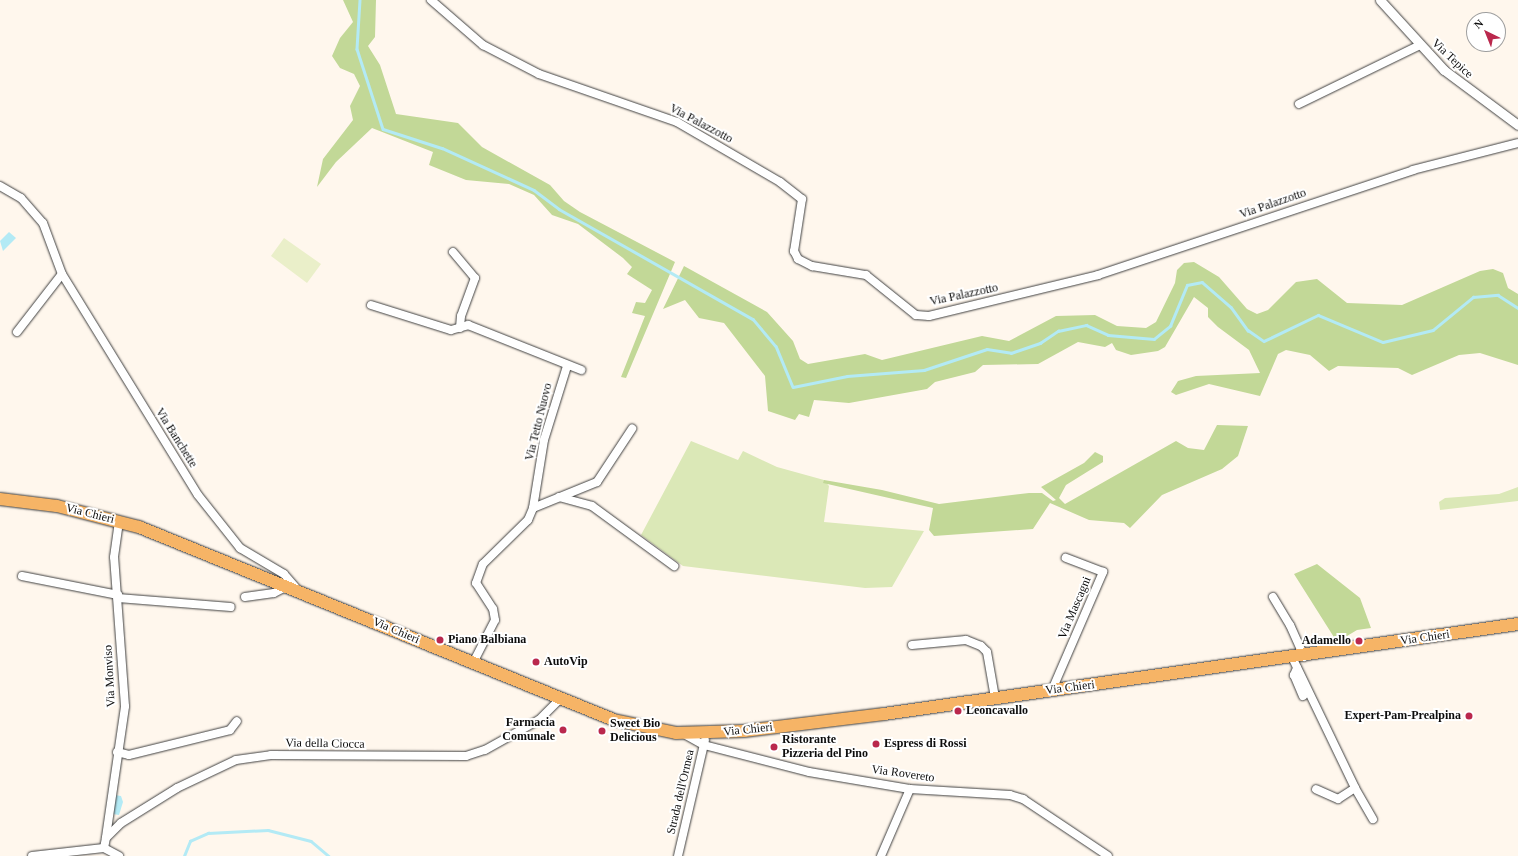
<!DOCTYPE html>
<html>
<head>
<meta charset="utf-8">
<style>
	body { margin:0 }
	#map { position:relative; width:1518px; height:856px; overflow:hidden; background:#fff7ed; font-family:"Times New Roman",serif }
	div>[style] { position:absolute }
	.green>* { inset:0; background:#dbe8b7 }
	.forest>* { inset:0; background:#c2d897 }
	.pitch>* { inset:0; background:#eaefc9 }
	.water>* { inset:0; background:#b3eaf5 }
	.stream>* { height:2.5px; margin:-1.25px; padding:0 1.25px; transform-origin:1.25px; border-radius:1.25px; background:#b3eaf5 }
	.roads { filter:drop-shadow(0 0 1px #404040) drop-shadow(0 0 1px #404040) }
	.minor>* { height:8px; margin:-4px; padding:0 4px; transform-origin:4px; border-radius:4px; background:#fff }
	.tertiary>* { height:9px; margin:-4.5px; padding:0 4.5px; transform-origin:4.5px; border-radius:4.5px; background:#fff }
	.primary>* { height:12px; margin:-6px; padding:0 6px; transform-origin:6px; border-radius:6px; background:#f6b466 }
	.dots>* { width:11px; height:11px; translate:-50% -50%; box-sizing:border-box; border:2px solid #fff; border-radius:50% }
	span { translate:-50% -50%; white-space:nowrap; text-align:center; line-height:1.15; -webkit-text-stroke:4px #fff; paint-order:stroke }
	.street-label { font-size:12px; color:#0d0d0d }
	.poi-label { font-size:12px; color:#0d0d0d; font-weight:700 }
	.left { translate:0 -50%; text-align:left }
	.right { translate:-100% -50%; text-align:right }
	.north { position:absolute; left:1466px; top:12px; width:40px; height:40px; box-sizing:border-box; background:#fff; border:1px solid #9e9e9e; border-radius:50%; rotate:317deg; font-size:11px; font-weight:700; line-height:16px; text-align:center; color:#0d0d0d }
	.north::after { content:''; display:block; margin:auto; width:14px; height:18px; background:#ba284d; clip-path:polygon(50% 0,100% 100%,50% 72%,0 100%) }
</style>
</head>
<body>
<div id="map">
	<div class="green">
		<i style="clip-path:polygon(691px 441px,738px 460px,743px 451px,777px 467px,824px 480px,829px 486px,824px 522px,924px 531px,892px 587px,865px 588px,683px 566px,641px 535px)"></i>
		<i style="clip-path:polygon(1518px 487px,1518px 501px,1440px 510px,1439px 502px,1445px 498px,1499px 494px)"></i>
	</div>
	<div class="forest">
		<i style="clip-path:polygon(343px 0,376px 0,375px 37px,368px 46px,380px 65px,396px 114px,458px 123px,482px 147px,550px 185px,564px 201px,580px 212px,675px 262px,626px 378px,621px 377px,645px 316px,632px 313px,636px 302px,645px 303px,652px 290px,627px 274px,632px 267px,623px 258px,578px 224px,552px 215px,534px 195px,509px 184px,466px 180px,429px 165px,433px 152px,372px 128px,336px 162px,317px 187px,323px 159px,353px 120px,350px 106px,360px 86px,354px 74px,340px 68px,332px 56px,340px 38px,353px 22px)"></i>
		<i style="clip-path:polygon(1194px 262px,1219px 277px,1247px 309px,1257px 314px,1268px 310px,1296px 282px,1317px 279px,1347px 303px,1402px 305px,1480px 271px,1493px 269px,1503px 273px,1508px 288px,1518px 294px,1518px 365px,1480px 353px,1459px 355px,1412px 375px,1398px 368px,1338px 366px,1329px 371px,1310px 355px,1286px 350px,1278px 354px,1260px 396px,1209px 384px,1176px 395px,1171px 392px,1178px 381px,1196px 376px,1260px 373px,1249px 350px,1218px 327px,1208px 317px,1208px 308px,1194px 297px,1165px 347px,1158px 351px,1131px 355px,1116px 350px,1112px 343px,1105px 347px,1078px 342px,1038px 364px,983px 365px,975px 372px,935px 382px,927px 389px,849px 403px,814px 400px,809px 417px,799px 414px,795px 420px,768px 411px,765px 376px,724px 323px,699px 318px,685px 300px,663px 309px,684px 266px,767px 312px,793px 341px,800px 359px,808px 364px,865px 354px,882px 360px,982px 336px,1009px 341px,1056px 316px,1095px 315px,1117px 326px,1146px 328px,1156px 322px,1175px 283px,1177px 270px,1184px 263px)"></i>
		<i style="clip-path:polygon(1217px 425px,1248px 426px,1238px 456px,1222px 469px,1162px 495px,1130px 528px,1124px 523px,1089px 520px,1050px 503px,1033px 529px,934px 536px,929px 530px,933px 508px,823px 483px,824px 480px,882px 490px,939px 504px,1029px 493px,1042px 493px,1053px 501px,1056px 500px,1041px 487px,1084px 463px,1095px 452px,1103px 456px,1103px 462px,1066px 485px,1059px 498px,1065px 504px,1176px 441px,1188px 448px,1204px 450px)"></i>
		<i style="clip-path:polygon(1317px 564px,1360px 598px,1371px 628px,1357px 630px,1337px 642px,1294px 574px)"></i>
	</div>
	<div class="pitch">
		<i style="clip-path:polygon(284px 238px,321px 264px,307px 283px,271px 256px)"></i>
	</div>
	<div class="water">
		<i style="clip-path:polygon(9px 232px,16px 238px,3px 251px,0 241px)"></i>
		<i style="clip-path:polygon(115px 795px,121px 796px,123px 802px,119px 815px,113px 814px)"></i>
	</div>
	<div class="stream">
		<i style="left:360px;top:0;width:49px;rotate:93.5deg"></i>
		<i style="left:357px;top:49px;width:84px;rotate:72deg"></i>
		<i style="left:383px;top:129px;width:62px;rotate:17.9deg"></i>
		<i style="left:442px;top:148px;width:101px;rotate:24.5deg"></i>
		<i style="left:534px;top:190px;width:31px;rotate:37deg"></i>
		<i style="left:559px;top:209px;width:223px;rotate:29.6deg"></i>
		<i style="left:753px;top:319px;width:35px;rotate:50deg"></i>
		<i style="left:776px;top:346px;width:44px;rotate:67.5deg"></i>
		<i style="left:793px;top:387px;width:55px;rotate:-11.5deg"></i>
		<i style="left:847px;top:376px;width:77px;rotate:-4.5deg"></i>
		<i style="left:924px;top:370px;width:66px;rotate:-18.4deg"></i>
		<i style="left:987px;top:349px;width:24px;rotate:9deg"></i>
		<i style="left:1011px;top:353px;width:31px;rotate:-19deg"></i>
		<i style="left:1040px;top:343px;width:22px;rotate:-34deg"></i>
		<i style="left:1058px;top:331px;width:29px;rotate:-12deg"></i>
		<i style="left:1086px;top:325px;width:24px;rotate:24deg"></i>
		<i style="left:1108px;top:335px;width:46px;rotate:5deg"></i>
		<i style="left:1154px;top:339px;width:21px;rotate:-39deg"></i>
		<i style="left:1170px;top:326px;width:44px;rotate:-67.5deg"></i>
		<i style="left:1187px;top:285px;width:15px;rotate:-11deg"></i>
		<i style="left:1202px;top:282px;width:38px;rotate:41deg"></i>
		<i style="left:1231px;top:307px;width:29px;rotate:54deg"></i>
		<i style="left:1248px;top:330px;width:19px;rotate:35deg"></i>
		<i style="left:1264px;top:341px;width:60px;rotate:-25.7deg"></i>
		<i style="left:1318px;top:315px;width:70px;rotate:22.6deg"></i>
		<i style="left:1383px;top:342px;width:51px;rotate:-13.5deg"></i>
		<i style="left:1433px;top:330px;width:52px;rotate:-39.5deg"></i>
		<i style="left:1473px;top:297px;width:25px;rotate:-5deg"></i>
		<i style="left:1498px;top:295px;width:24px;rotate:33deg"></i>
		<i style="left:184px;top:856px;width:16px;rotate:-68deg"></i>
		<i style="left:190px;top:841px;width:20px;rotate:-24deg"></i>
		<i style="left:208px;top:833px;width:60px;rotate:-2.9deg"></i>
		<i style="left:268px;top:830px;width:44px;rotate:14.3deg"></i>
		<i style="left:311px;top:841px;width:23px;rotate:40deg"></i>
	</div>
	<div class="roads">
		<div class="minor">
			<i style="left:431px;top:0;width:69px;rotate:40.9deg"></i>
			<i style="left:483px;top:45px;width:63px;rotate:27.4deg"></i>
			<i style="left:539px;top:74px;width:146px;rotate:19.2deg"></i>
			<i style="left:677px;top:122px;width:119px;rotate:30.2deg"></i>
			<i style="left:780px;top:182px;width:28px;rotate:38deg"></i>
			<i style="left:802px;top:199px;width:53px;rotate:98.7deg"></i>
			<i style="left:794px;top:251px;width:9px;rotate:63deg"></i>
			<i style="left:798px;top:259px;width:16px;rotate:27deg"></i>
			<i style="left:812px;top:266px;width:55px;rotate:9.5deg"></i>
			<i style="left:866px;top:275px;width:64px;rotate:38.7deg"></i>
			<i style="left:916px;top:315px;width:13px;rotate:4deg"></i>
			<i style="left:929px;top:316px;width:174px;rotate:-13.6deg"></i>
			<i style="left:1098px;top:275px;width:332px;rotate:-18.4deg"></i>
			<i style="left:1413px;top:170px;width:108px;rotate:-14.4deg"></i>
			<i style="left:1299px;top:104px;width:135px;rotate:-26deg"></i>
			<i style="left:0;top:186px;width:24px;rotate:30deg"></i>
			<i style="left:21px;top:198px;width:33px;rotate:49deg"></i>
			<i style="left:43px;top:223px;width:54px;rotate:69.6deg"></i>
			<i style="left:62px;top:274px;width:259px;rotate:58.4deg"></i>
			<i style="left:198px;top:495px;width:68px;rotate:51.6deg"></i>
			<i style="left:240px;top:548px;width:51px;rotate:30.6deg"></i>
			<i style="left:284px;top:574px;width:20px;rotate:49deg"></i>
			<i style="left:453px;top:252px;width:34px;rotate:50deg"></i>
			<i style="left:475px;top:278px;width:40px;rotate:110.2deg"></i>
			<i style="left:461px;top:316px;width:12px;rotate:95deg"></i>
			<i style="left:371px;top:305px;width:84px;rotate:17.4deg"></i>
			<i style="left:451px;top:330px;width:18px;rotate:-16deg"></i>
			<i style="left:468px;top:325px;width:122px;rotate:21.7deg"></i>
			<i style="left:17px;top:332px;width:73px;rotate:-52.2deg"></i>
			<i style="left:559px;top:497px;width:34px;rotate:15deg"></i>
			<i style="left:592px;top:506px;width:102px;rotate:36.2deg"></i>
			<i style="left:533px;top:508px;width:69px;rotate:-80.8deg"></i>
			<i style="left:544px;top:440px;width:77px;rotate:-72.7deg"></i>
			<i style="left:22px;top:576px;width:98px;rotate:11.2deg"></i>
			<i style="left:245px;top:597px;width:29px;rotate:-8deg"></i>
			<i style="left:274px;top:593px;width:16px;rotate:-27deg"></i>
			<i style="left:1273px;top:597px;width:33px;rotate:59deg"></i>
			<i style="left:1290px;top:625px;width:35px;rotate:66deg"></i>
			<i style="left:118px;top:598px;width:113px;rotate:4.6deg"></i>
			<i style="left:912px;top:645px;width:54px;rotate:-5.3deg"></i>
			<i style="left:966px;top:640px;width:16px;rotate:22deg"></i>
			<i style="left:981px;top:646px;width:8px;rotate:45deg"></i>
			<i style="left:987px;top:652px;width:47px;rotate:80.1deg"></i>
			<i style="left:1293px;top:659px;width:143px;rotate:64.3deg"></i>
			<i style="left:1355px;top:788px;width:20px;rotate:147deg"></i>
			<i style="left:1338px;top:799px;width:24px;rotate:-156deg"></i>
			<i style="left:473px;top:663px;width:48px;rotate:-62.9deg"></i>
			<i style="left:495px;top:620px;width:11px;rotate:-100deg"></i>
			<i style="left:493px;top:609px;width:31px;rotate:-123deg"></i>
			<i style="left:476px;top:583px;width:20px;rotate:-70deg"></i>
			<i style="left:483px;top:564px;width:63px;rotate:-44.4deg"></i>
			<i style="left:528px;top:520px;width:13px;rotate:-67deg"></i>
			<i style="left:533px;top:508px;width:69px;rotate:-22.1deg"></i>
			<i style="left:597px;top:482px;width:64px;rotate:-56.6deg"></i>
			<i style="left:1297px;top:668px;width:8px;rotate:113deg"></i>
			<i style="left:1294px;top:675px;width:23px;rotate:67deg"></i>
			<i style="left:1052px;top:690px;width:129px;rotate:-66.6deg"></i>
			<i style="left:1103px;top:572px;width:40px;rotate:-159deg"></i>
			<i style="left:684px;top:734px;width:23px;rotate:29deg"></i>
			<i style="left:704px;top:745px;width:108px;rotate:14.4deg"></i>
			<i style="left:809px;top:772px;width:102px;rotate:9.6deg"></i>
			<i style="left:910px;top:789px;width:100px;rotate:3.4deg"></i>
			<i style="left:1010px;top:795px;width:14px;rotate:17deg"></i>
			<i style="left:1023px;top:799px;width:102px;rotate:33.8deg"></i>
			<i style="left:117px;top:752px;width:12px;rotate:14deg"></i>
			<i style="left:129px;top:755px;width:104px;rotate:-13.9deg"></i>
			<i style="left:230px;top:730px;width:11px;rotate:-52deg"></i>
			<i style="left:1355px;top:788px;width:36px;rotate:60deg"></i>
			<i style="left:106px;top:837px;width:132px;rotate:-81.7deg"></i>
			<i style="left:125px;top:706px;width:149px;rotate:-94.2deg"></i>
			<i style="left:114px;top:557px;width:36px;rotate:-82deg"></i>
			<i style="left:104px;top:848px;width:10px;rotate:-79deg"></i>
			<i style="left:106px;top:838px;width:21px;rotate:-45deg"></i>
			<i style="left:121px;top:823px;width:66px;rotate:-32deg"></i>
			<i style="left:177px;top:788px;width:65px;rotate:-25.4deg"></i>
			<i style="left:236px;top:760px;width:35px;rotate:-8deg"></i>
			<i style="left:271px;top:755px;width:195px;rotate:0.3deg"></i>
			<i style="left:466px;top:756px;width:20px;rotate:-18deg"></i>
			<i style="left:485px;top:750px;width:62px;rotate:-29.1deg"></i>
			<i style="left:539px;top:720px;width:30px;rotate:-45deg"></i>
			<i style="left:32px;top:856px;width:72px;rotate:-6.3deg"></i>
			<i style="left:104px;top:848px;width:17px;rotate:28deg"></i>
			<i style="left:678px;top:856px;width:119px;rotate:-76.9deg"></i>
			<i style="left:881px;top:856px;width:73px;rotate:-66.6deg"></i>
		</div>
		<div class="tertiary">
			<i style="left:1380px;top:0;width:95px;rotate:47.6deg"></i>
			<i style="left:1444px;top:70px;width:92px;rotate:36.6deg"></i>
		</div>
		<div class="primary">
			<i style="left:0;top:499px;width:57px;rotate:7deg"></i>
			<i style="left:57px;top:506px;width:85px;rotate:14.4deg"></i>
			<i style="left:139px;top:527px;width:513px;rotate:22.11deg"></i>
			<i style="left:614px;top:720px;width:63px;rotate:11.8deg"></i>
			<i style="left:676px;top:733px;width:68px;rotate:-1.7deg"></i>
			<i style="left:744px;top:731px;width:141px;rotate:-6.9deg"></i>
			<i style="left:884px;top:714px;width:640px;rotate:-8.08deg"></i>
		</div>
	</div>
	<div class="dots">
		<i style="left:440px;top:640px;background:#ba284d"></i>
		<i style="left:1359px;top:641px;background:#ba284d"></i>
		<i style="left:536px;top:662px;background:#ba284d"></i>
		<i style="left:958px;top:711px;background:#ba284d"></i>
		<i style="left:1469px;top:716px;background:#ba284d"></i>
		<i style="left:563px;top:730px;background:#ba284d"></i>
		<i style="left:602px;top:731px;background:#ba284d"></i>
		<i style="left:876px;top:744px;background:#ba284d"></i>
		<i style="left:774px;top:747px;background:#ba284d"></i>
	</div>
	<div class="street-label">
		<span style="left:1452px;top:59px;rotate:43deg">Via Tepice</span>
		<span style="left:701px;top:124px;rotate:28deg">Via Palazzotto</span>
		<span style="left:1273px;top:204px;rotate:-19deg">Via Palazzotto</span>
		<span style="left:964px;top:295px;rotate:-12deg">Via Palazzotto</span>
		<span style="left:539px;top:422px;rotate:-76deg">Via Tetto Nuovo</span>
		<span style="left:176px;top:438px;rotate:58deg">Via Banchette</span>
		<span style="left:90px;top:514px;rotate:14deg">Via Chieri</span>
		<span style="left:1075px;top:608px;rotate:-67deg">Via Mascagni</span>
		<span style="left:396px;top:631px;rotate:23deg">Via Chieri</span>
		<span style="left:1425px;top:638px;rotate:-8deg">Via Chieri</span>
		<span style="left:110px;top:676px;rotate:-93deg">Via Monviso</span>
		<span style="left:1070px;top:688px;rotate:-7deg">Via Chieri</span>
		<span style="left:748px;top:730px;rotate:-6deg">Via Chieri</span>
		<span style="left:325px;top:744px;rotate:1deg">Via della Ciocca</span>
		<span style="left:903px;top:774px;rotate:8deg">Via Rovereto</span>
		<span style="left:681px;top:792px;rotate:-77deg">Strada dell'Ormea</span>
	</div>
	<div class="poi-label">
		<span class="left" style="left:448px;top:640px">Piano Balbiana</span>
		<span class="right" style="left:1351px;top:641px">Adamello</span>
		<span class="left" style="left:544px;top:662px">AutoVip</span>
		<span class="left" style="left:966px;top:711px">Leoncavallo</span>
		<span class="right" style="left:1461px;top:716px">Expert-Pam-Prealpina</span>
		<span class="right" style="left:555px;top:730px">Farmacia<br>Comunale</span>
		<span class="left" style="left:610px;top:731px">Sweet Bio<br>Delicious</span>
		<span class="left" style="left:782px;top:747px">Ristorante<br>Pizzeria del Pino</span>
		<span class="left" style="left:884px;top:744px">Espress di Rossi</span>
	</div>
	<div class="north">N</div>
</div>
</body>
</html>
